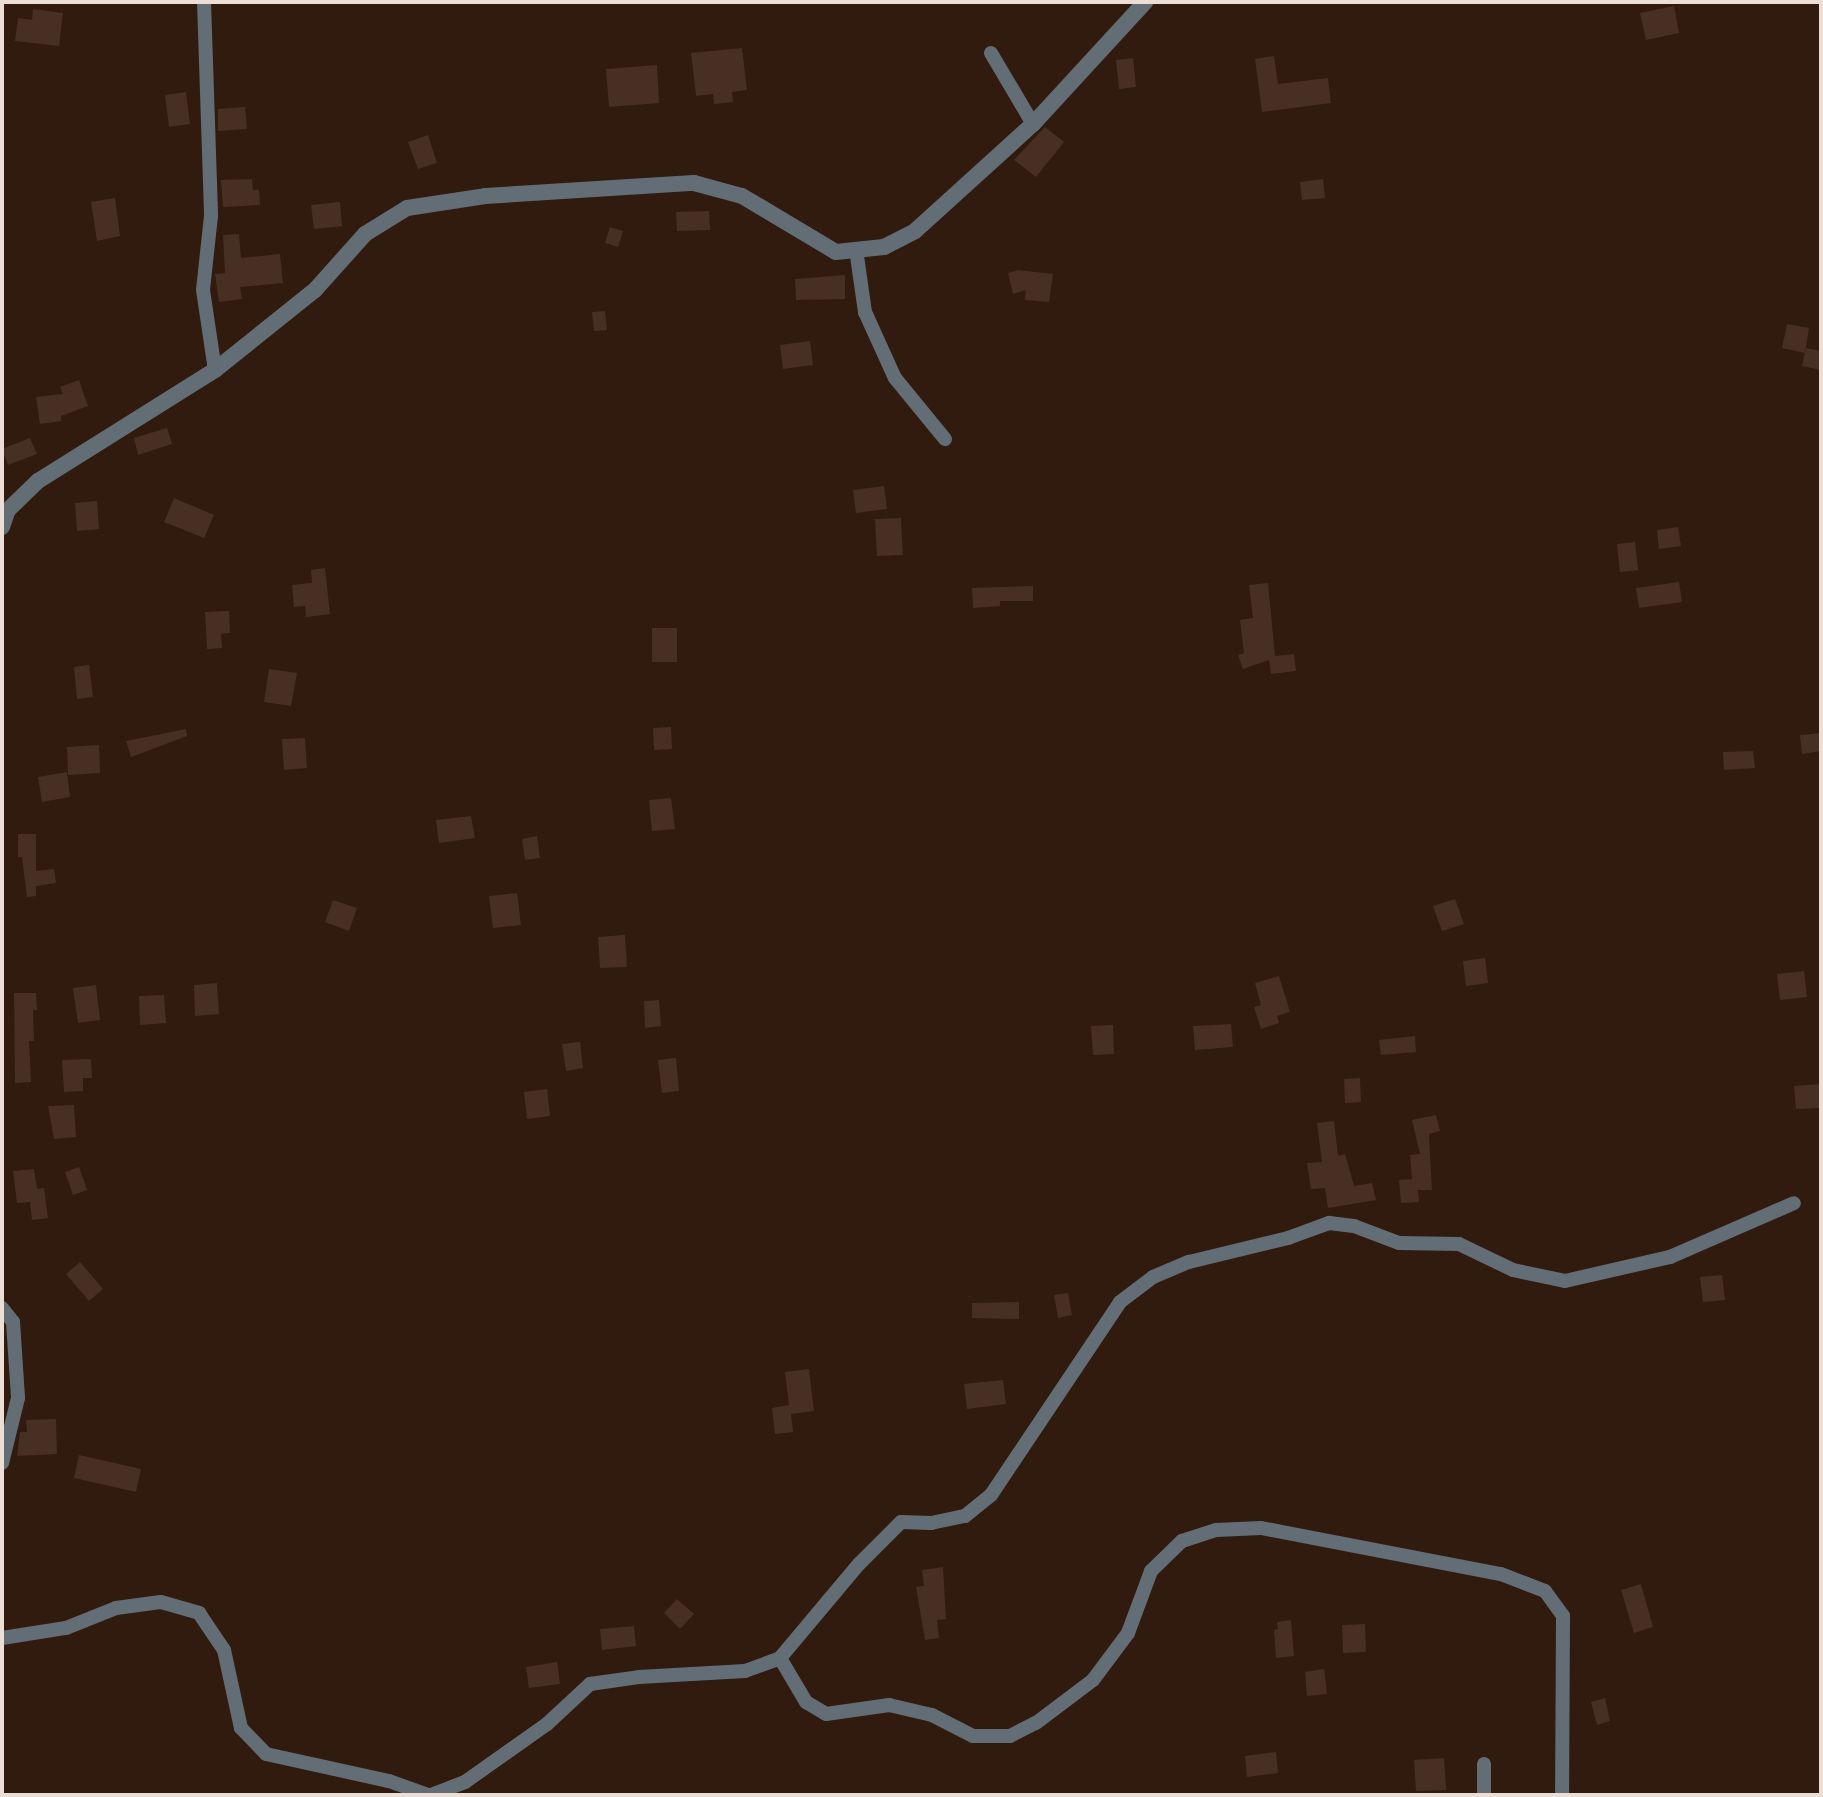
<!DOCTYPE html>
<html>
<head>
<meta charset="utf-8">
<style>
	body { margin:0 }
	#map { position:relative; width:1823px; height:1797px; overflow:hidden; background:#301b0e; font-family:"Crimson Pro",serif }
	div>[style] { position:absolute }
	.building>* { inset:0; background:#473023 }
	.minor>* { height:14px; margin:-7px; padding:0 7px; transform-origin:7px; border-radius:7px; background:#636d75 }
	.tertiary>* { height:16px; margin:-8px; padding:0 8px; transform-origin:8px; border-radius:8px; background:#636d75 }
	span { translate:-50% -50%; white-space:nowrap; text-align:center; line-height:1.15; -webkit-text-stroke:6px #261105; paint-order:stroke }
	.frame { position:absolute; inset:0; border:4px solid #edded5; pointer-events:none }
</style>
</head>
<body>
<div id="map">
	<div class="building">
		<i style="clip-path:polygon(1674px 6px,1679px 33px,1646px 40px,1640px 13px)"></i>
		<i style="clip-path:polygon(33px 9px,63px 13px,59px 46px,15px 41px,18px 18px,32px 20px)"></i>
		<i style="clip-path:polygon(742px 48px,747px 90px,732px 92px,733px 102px,714px 104px,713px 94px,696px 96px,691px 53px)"></i>
		<i style="clip-path:polygon(1274px 56px,1278px 84px,1328px 78px,1331px 103px,1262px 112px,1255px 59px)"></i>
		<i style="clip-path:polygon(1133px 58px,1136px 87px,1119px 89px,1116px 60px)"></i>
		<i style="clip-path:polygon(657px 65px,659px 103px,609px 107px,606px 69px)"></i>
		<i style="clip-path:polygon(186px 92px,190px 124px,169px 127px,165px 95px)"></i>
		<i style="clip-path:polygon(245px 107px,247px 129px,218px 131px,218px 109px)"></i>
		<i style="clip-path:polygon(1045px 127px,1064px 142px,1036px 177px,1014px 160px)"></i>
		<i style="clip-path:polygon(428px 135px,437px 163px,418px 169px,408px 142px)"></i>
		<i style="clip-path:polygon(252px 179px,253px 190px,259px 190px,260px 205px,223px 207px,221px 180px)"></i>
		<i style="clip-path:polygon(1323px 179px,1325px 198px,1302px 200px,1300px 182px)"></i>
		<i style="clip-path:polygon(115px 198px,120px 236px,97px 241px,91px 202px)"></i>
		<i style="clip-path:polygon(340px 202px,342px 226px,314px 229px,311px 205px)"></i>
		<i style="clip-path:polygon(709px 211px,710px 230px,677px 231px,676px 212px)"></i>
		<i style="clip-path:polygon(610px 227px,623px 231px,618px 247px,605px 243px)"></i>
		<i style="clip-path:polygon(239px 234px,241px 258px,280px 254px,283px 283px,240px 287px,242px 299px,219px 302px,215px 274px,225px 273px,223px 235px)"></i>
		<i style="clip-path:polygon(1018px 270px,1053px 274px,1049px 302px,1025px 300px,1026px 290px,1013px 294px,1008px 273px)"></i>
		<i style="clip-path:polygon(845px 275px,845px 299px,796px 300px,795px 279px)"></i>
		<i style="clip-path:polygon(605px 311px,607px 330px,594px 331px,592px 312px)"></i>
		<i style="clip-path:polygon(1787px 324px,1809px 328px,1805px 353px,1782px 348px)"></i>
		<i style="clip-path:polygon(810px 341px,813px 365px,783px 369px,780px 345px)"></i>
		<i style="clip-path:polygon(1806px 348px,1821px 351px,1821px 370px,1802px 366px)"></i>
		<i style="clip-path:polygon(79px 380px,88px 406px,61px 416px,61px 421px,40px 424px,36px 397px,63px 394px,60px 387px)"></i>
		<i style="clip-path:polygon(167px 428px,172px 444px,138px 455px,134px 438px)"></i>
		<i style="clip-path:polygon(30px 438px,37px 454px,8px 465px,2px 449px)"></i>
		<i style="clip-path:polygon(884px 486px,887px 509px,856px 513px,853px 490px)"></i>
		<i style="clip-path:polygon(174px 498px,214px 515px,204px 538px,164px 522px)"></i>
		<i style="clip-path:polygon(97px 501px,99px 529px,77px 531px,75px 503px)"></i>
		<i style="clip-path:polygon(901px 518px,903px 555px,877px 556px,875px 519px)"></i>
		<i style="clip-path:polygon(1678px 527px,1681px 546px,1659px 549px,1657px 530px)"></i>
		<i style="clip-path:polygon(1635px 542px,1638px 570px,1620px 572px,1617px 544px)"></i>
		<i style="clip-path:polygon(325px 568px,330px 614px,306px 617px,305px 606px,294px 607px,292px 585px,312px 583px,311px 570px)"></i>
		<i style="clip-path:polygon(1679px 582px,1682px 602px,1639px 608px,1636px 588px)"></i>
		<i style="clip-path:polygon(1268px 583px,1275px 656px,1294px 654px,1296px 671px,1271px 674px,1269px 660px,1243px 669px,1238px 655px,1244px 653px,1240px 620px,1253px 618px,1249px 585px)"></i>
		<i style="clip-path:polygon(1033px 586px,1033px 601px,1000px 601px,1000px 606px,973px 608px,972px 588px)"></i>
		<i style="clip-path:polygon(229px 611px,230px 633px,221px 634px,222px 648px,207px 649px,205px 612px)"></i>
		<i style="clip-path:polygon(652px 628px,677px 628px,677px 662px,652px 662px)"></i>
		<i style="clip-path:polygon(89px 665px,93px 697px,77px 699px,74px 667px)"></i>
		<i style="clip-path:polygon(269px 669px,297px 673px,291px 706px,264px 702px)"></i>
		<i style="clip-path:polygon(671px 727px,672px 749px,654px 750px,653px 728px)"></i>
		<i style="clip-path:polygon(186px 729px,187px 736px,131px 757px,126px 741px)"></i>
		<i style="clip-path:polygon(1821px 733px,1821px 751px,1802px 754px,1800px 735px)"></i>
		<i style="clip-path:polygon(305px 738px,307px 768px,284px 770px,282px 739px)"></i>
		<i style="clip-path:polygon(99px 745px,100px 773px,68px 775px,67px 747px)"></i>
		<i style="clip-path:polygon(1753px 751px,1755px 768px,1724px 770px,1723px 752px)"></i>
		<i style="clip-path:polygon(67px 772px,70px 797px,42px 802px,38px 777px)"></i>
		<i style="clip-path:polygon(671px 798px,675px 829px,652px 831px,649px 800px)"></i>
		<i style="clip-path:polygon(471px 816px,475px 838px,439px 843px,436px 820px)"></i>
		<i style="clip-path:polygon(18px 834px,36px 834px,36px 871px,54px 869px,56px 883px,36px 886px,36px 896px,27px 897px,22px 857px,18px 857px)"></i>
		<i style="clip-path:polygon(537px 836px,540px 858px,525px 860px,522px 839px)"></i>
		<i style="clip-path:polygon(517px 893px,521px 925px,493px 928px,489px 896px)"></i>
		<i style="clip-path:polygon(1455px 899px,1464px 924px,1442px 931px,1433px 906px)"></i>
		<i style="clip-path:polygon(333px 900px,357px 908px,349px 931px,325px 922px)"></i>
		<i style="clip-path:polygon(625px 935px,627px 967px,600px 968px,598px 937px)"></i>
		<i style="clip-path:polygon(1485px 958px,1488px 983px,1466px 986px,1463px 961px)"></i>
		<i style="clip-path:polygon(1804px 971px,1807px 997px,1780px 1000px,1777px 974px)"></i>
		<i style="clip-path:polygon(1279px 976px,1290px 1012px,1277px 1016px,1279px 1023px,1261px 1029px,1254px 1007px,1261px 1005px,1255px 983px)"></i>
		<i style="clip-path:polygon(217px 983px,219px 1014px,195px 1016px,194px 985px)"></i>
		<i style="clip-path:polygon(96px 985px,100px 1020px,78px 1023px,73px 988px)"></i>
		<i style="clip-path:polygon(14px 993px,36px 993px,37px 1010px,33px 1010px,34px 1041px,29px 1041px,31px 1082px,15px 1083px)"></i>
		<i style="clip-path:polygon(164px 995px,166px 1023px,140px 1025px,139px 996px)"></i>
		<i style="clip-path:polygon(659px 1000px,661px 1026px,645px 1028px,644px 1001px)"></i>
		<i style="clip-path:polygon(1231px 1024px,1233px 1047px,1195px 1050px,1193px 1026px)"></i>
		<i style="clip-path:polygon(1113px 1025px,1114px 1054px,1093px 1055px,1091px 1026px)"></i>
		<i style="clip-path:polygon(1415px 1036px,1416px 1052px,1381px 1055px,1379px 1040px)"></i>
		<i style="clip-path:polygon(580px 1042px,583px 1068px,566px 1071px,562px 1044px)"></i>
		<i style="clip-path:polygon(676px 1058px,679px 1091px,662px 1093px,658px 1060px)"></i>
		<i style="clip-path:polygon(91px 1059px,92px 1078px,83px 1078px,83px 1091px,64px 1092px,62px 1060px)"></i>
		<i style="clip-path:polygon(1360px 1078px,1361px 1102px,1345px 1103px,1344px 1079px)"></i>
		<i style="clip-path:polygon(1821px 1084px,1821px 1108px,1796px 1109px,1794px 1086px)"></i>
		<i style="clip-path:polygon(547px 1089px,550px 1116px,527px 1119px,524px 1092px)"></i>
		<i style="clip-path:polygon(74px 1105px,76px 1137px,54px 1139px,48px 1106px)"></i>
		<i style="clip-path:polygon(1436px 1115px,1440px 1131px,1429px 1134px,1432px 1190px,1418px 1190px,1419px 1202px,1401px 1203px,1399px 1180px,1412px 1179px,1410px 1155px,1420px 1154px,1412px 1120px)"></i>
		<i style="clip-path:polygon(1334px 1121px,1338px 1156px,1345px 1154px,1354px 1186px,1372px 1183px,1376px 1200px,1328px 1208px,1325px 1188px,1311px 1189px,1307px 1163px,1322px 1162px,1317px 1123px)"></i>
		<i style="clip-path:polygon(79px 1167px,87px 1190px,73px 1195px,65px 1172px)"></i>
		<i style="clip-path:polygon(34px 1169px,37px 1189px,44px 1188px,48px 1218px,32px 1220px,30px 1202px,17px 1203px,13px 1171px)"></i>
		<i style="clip-path:polygon(80px 1262px,103px 1289px,89px 1301px,66px 1274px)"></i>
		<i style="clip-path:polygon(1722px 1275px,1725px 1300px,1703px 1302px,1700px 1277px)"></i>
		<i style="clip-path:polygon(1068px 1293px,1072px 1315px,1058px 1318px,1054px 1295px)"></i>
		<i style="clip-path:polygon(1019px 1302px,1019px 1319px,972px 1318px,972px 1303px)"></i>
		<i style="clip-path:polygon(809px 1369px,814px 1411px,791px 1414px,793px 1432px,775px 1434px,772px 1408px,789px 1405px,785px 1372px)"></i>
		<i style="clip-path:polygon(1003px 1380px,1006px 1404px,967px 1409px,964px 1384px)"></i>
		<i style="clip-path:polygon(56px 1419px,57px 1454px,17px 1456px,20px 1432px,27px 1432px,26px 1420px)"></i>
		<i style="clip-path:polygon(79px 1455px,141px 1469px,136px 1492px,74px 1478px)"></i>
		<i style="clip-path:polygon(943px 1567px,946px 1619px,937px 1620px,939px 1638px,925px 1640px,916px 1587px,924px 1586px,922px 1570px)"></i>
		<i style="clip-path:polygon(1641px 1584px,1653px 1627px,1634px 1633px,1621px 1590px)"></i>
		<i style="clip-path:polygon(677px 1599px,694px 1614px,680px 1629px,664px 1613px)"></i>
		<i style="clip-path:polygon(1291px 1620px,1294px 1656px,1276px 1658px,1274px 1630px,1278px 1629px,1277px 1622px)"></i>
		<i style="clip-path:polygon(1365px 1624px,1366px 1652px,1343px 1653px,1342px 1625px)"></i>
		<i style="clip-path:polygon(634px 1626px,636px 1646px,602px 1650px,600px 1629px)"></i>
		<i style="clip-path:polygon(557px 1662px,560px 1684px,529px 1688px,526px 1667px)"></i>
		<i style="clip-path:polygon(1324px 1669px,1327px 1694px,1307px 1696px,1305px 1672px)"></i>
		<i style="clip-path:polygon(1605px 1698px,1610px 1721px,1597px 1725px,1591px 1702px)"></i>
		<i style="clip-path:polygon(1276px 1752px,1278px 1773px,1247px 1777px,1245px 1756px)"></i>
		<i style="clip-path:polygon(1444px 1758px,1446px 1790px,1416px 1791px,1414px 1760px)"></i>
	</div>
	<div class="minor">
		<i style="left:204px;top:2px;width:214px;rotate:88.1deg"></i>
		<i style="left:211px;top:216px;width:74px;rotate:96.2deg"></i>
		<i style="left:203px;top:290px;width:81px;rotate:81.5deg"></i>
		<i style="left:991px;top:53px;width:82px;rotate:59.4deg"></i>
		<i style="left:856px;top:249px;width:64px;rotate:81.9deg"></i>
		<i style="left:865px;top:312px;width:72px;rotate:65.6deg"></i>
		<i style="left:895px;top:378px;width:79px;rotate:50.7deg"></i>
		<i style="left:2px;top:1308px;width:18px;rotate:52deg"></i>
		<i style="left:13px;top:1322px;width:76px;rotate:86.2deg"></i>
		<i style="left:18px;top:1398px;width:67px;rotate:103.8deg"></i>
		<i style="left:2px;top:1638px;width:65px;rotate:-8.9deg"></i>
		<i style="left:66px;top:1628px;width:54px;rotate:-21.8deg"></i>
		<i style="left:116px;top:1608px;width:45px;rotate:-7.6deg"></i>
		<i style="left:161px;top:1602px;width:40px;rotate:16deg"></i>
		<i style="left:199px;top:1613px;width:45px;rotate:56deg"></i>
		<i style="left:224px;top:1650px;width:80px;rotate:77.7deg"></i>
		<i style="left:241px;top:1728px;width:36px;rotate:46deg"></i>
		<i style="left:266px;top:1754px;width:126px;rotate:12.4deg"></i>
		<i style="left:389px;top:1781px;width:41px;rotate:19.7deg"></i>
		<i style="left:780px;top:1658px;width:51px;rotate:59.4deg"></i>
		<i style="left:806px;top:1702px;width:23px;rotate:31deg"></i>
		<i style="left:826px;top:1714px;width:64px;rotate:-8.1deg"></i>
		<i style="left:889px;top:1705px;width:44px;rotate:13.1deg"></i>
		<i style="left:932px;top:1715px;width:46px;rotate:27.1deg"></i>
		<i style="left:973px;top:1736px;width:37px"></i>
		<i style="left:1010px;top:1736px;width:29px;rotate:-27deg"></i>
		<i style="left:1036px;top:1723px;width:71px;rotate:-37deg"></i>
		<i style="left:1093px;top:1680px;width:59px;rotate:-53.3deg"></i>
		<i style="left:1128px;top:1633px;width:66px;rotate:-69.6deg"></i>
		<i style="left:1151px;top:1571px;width:43px;rotate:-44.1deg"></i>
		<i style="left:1182px;top:1541px;width:36px;rotate:-18deg"></i>
		<i style="left:1216px;top:1530px;width:45px;rotate:-2.5deg"></i>
		<i style="left:1261px;top:1528px;width:244px;rotate:10.9deg"></i>
		<i style="left:1501px;top:1574px;width:47px;rotate:21.1deg"></i>
		<i style="left:1545px;top:1591px;width:31px;rotate:54deg"></i>
		<i style="left:1563px;top:1616px;width:179px;rotate:90.3deg"></i>
		<i style="left:1484px;top:1764px;width:31px;rotate:90deg"></i>
		<i style="left:431px;top:1795px;width:36px;rotate:-21deg"></i>
		<i style="left:465px;top:1782px;width:100px;rotate:-35.3deg"></i>
		<i style="left:547px;top:1724px;width:59px;rotate:-42.9deg"></i>
		<i style="left:590px;top:1684px;width:49px;rotate:-8.1deg"></i>
		<i style="left:639px;top:1677px;width:106px;rotate:-3.2deg"></i>
		<i style="left:745px;top:1671px;width:37px;rotate:-20deg"></i>
		<i style="left:780px;top:1658px;width:123px;rotate:-50deg"></i>
		<i style="left:859px;top:1564px;width:59px;rotate:-45deg"></i>
		<i style="left:901px;top:1522px;width:30px;rotate:2deg"></i>
		<i style="left:931px;top:1523px;width:35px;rotate:-12deg"></i>
		<i style="left:965px;top:1516px;width:33px;rotate:-39deg"></i>
		<i style="left:991px;top:1495px;width:232px;rotate:-56.2deg"></i>
		<i style="left:1120px;top:1302px;width:41px;rotate:-37.1deg"></i>
		<i style="left:1153px;top:1277px;width:39px;rotate:-23deg"></i>
		<i style="left:1189px;top:1262px;width:102px;rotate:-13.6deg"></i>
		<i style="left:1288px;top:1238px;width:44px;rotate:-20.1deg"></i>
		<i style="left:1329px;top:1223px;width:25px;rotate:7deg"></i>
		<i style="left:1354px;top:1226px;width:48px;rotate:20.7deg"></i>
		<i style="left:1399px;top:1243px;width:60px;rotate:1deg"></i>
		<i style="left:1459px;top:1244px;width:60px;rotate:25.7deg"></i>
		<i style="left:1513px;top:1270px;width:53px;rotate:11.9deg"></i>
		<i style="left:1565px;top:1281px;width:108px;rotate:-12.9deg"></i>
		<i style="left:1670px;top:1257px;width:135px;rotate:-23.5deg"></i>
	</div>
	<div class="tertiary">
		<i style="left:2px;top:527px;width:18px;rotate:-71deg"></i>
		<i style="left:8px;top:510px;width:42px;rotate:-44deg"></i>
		<i style="left:38px;top:481px;width:209px;rotate:-32.1deg"></i>
		<i style="left:215px;top:370px;width:128px;rotate:-38.7deg"></i>
		<i style="left:315px;top:290px;width:75px;rotate:-48.2deg"></i>
		<i style="left:365px;top:234px;width:49px;rotate:-31.8deg"></i>
		<i style="left:407px;top:208px;width:79px;rotate:-8.7deg"></i>
		<i style="left:485px;top:196px;width:209px;rotate:-3.6deg"></i>
		<i style="left:694px;top:183px;width:50px;rotate:15.2deg"></i>
		<i style="left:742px;top:196px;width:109px;rotate:30.8deg"></i>
		<i style="left:836px;top:252px;width:48px;rotate:-5.9deg"></i>
		<i style="left:884px;top:247px;width:35px;rotate:-27deg"></i>
		<i style="left:915px;top:231px;width:159px;rotate:-42.2deg"></i>
		<i style="left:1033px;top:124px;width:166px;rotate:-47.4deg"></i>
	</div>
	<div class="frame"></div>
</div>
</body>
</html>
